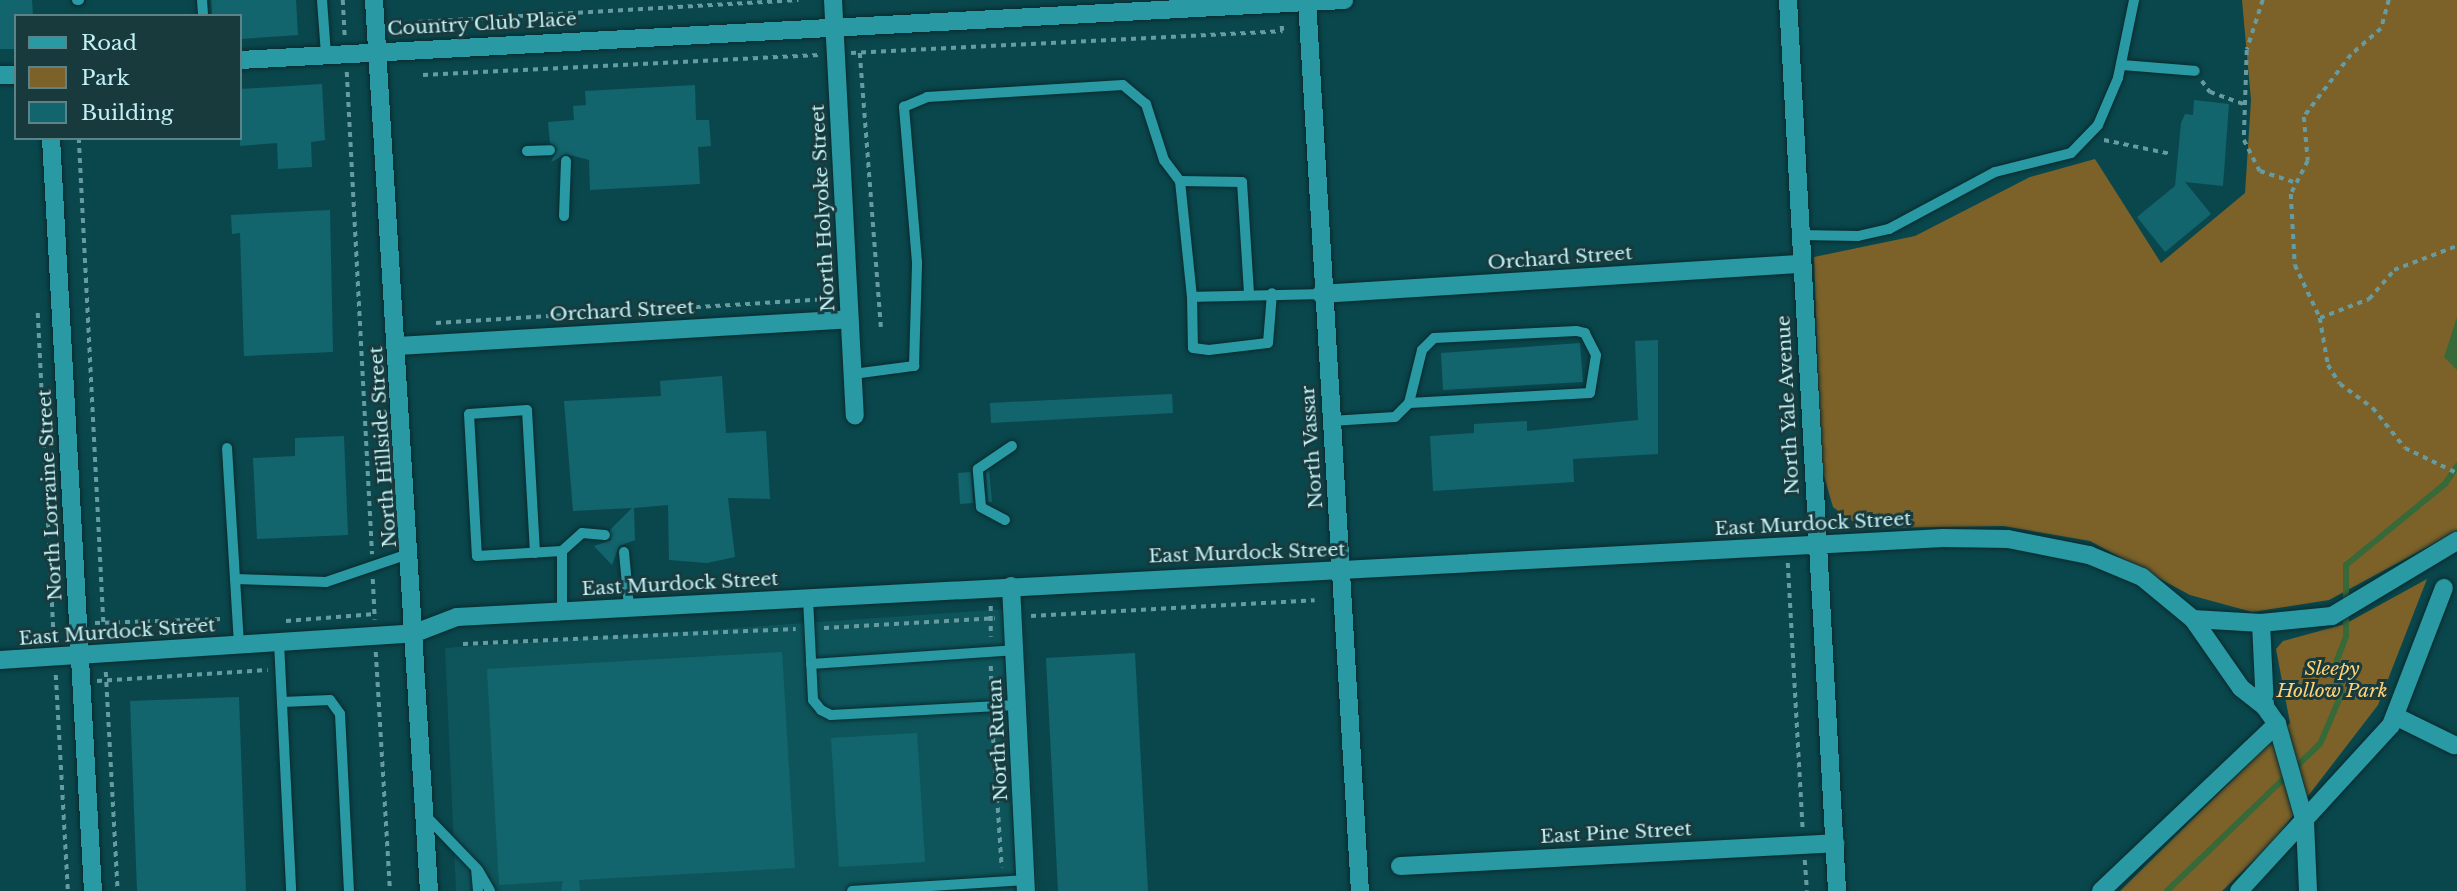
<!DOCTYPE html>
<html>
<head>
<meta charset="utf-8">
<style>
	body { margin:0 }
	#map { position:relative; width:2457px; height:891px; overflow:hidden; background:#0a474c; font-family:"Libre Baskerville",serif }
	div>[style] { position:absolute }
	.built>* { inset:0; background:#0e555b }
	.green>* { inset:0; background:#7c6229 }
	.water>* { inset:0; background:#376939 }
	.stream>* { height:6px; margin:-3px; padding:0 3px; transform-origin:3px; border-radius:3px; background:#376939 }
	.building>* { inset:0; background:#13656d }
	.path>* { height:3.5px; margin-top:-1.75px; transform-origin:0; background:repeating-linear-gradient(90deg,#669ca1 0 5px,transparent 0 10px) }
	.roads { filter:drop-shadow(0 0 2px #082a2e) drop-shadow(0 0 2px #082a2e) }
	.lane>* { height:10px; margin:-5px; padding:0 5px; transform-origin:5px; border-radius:5px; background:#2999a4 }
	.street>* { height:18px; margin:-9px; padding:0 9px; transform-origin:9px; border-radius:9px; background:#2999a4 }
	.secondary>* { height:18px; margin:-9px; padding:0 9px; transform-origin:9px; border-radius:9px; background:#2999a4 }
	span { translate:-50% -50%; white-space:nowrap; text-align:center; line-height:1.15; -webkit-text-stroke:6px #193a3d; paint-order:stroke }
	.street-label { font-size:19px; color:#c1f0f5 }
	.park-label { font-size:19px; color:#ffd375; font-style:italic }
	.legend { position:absolute; left:14px; top:14px; width:228px; height:126px; box-sizing:border-box; background:#193a3d; border:2px solid #5c8387; margin:0; padding:9px 12px; list-style:none; font-size:21px; color:#c1f0f5 }
	.legend li { display:flex; align-items:center; gap:14px; height:35px }
	.legend b { width:35px; border:2px solid #5c8387 }
</style>
</head>
<body>
<div id="map">
	<div class="built">
		<i style="clip-path:polygon(1023px 608px,1038px 891px,456px 891px,445px 648px)"></i>
	</div>
	<div class="green">
		<i style="clip-path:polygon(2242px 0,2457px 0,2457px 531px,2329px 600px,2252px 612px,2190px 595px,2090px 541px,2003px 526px,1878px 528px,1853px 522px,1833px 507px,1821px 466px,1814px 257px,1915px 236px,2030px 177px,2095px 159px,2161px 263px,2245px 193px,2251px 100px)"></i>
		<i style="clip-path:polygon(2427px 579px,2378px 705px,2272px 843px,2222px 891px,2120px 891px,2290px 723px,2276px 649px,2283px 641px,2345px 624px)"></i>
	</div>
	<div class="water">
		<i style="clip-path:polygon(2457px 317px,2457px 370px,2444px 357px)"></i>
	</div>
	<div class="stream">
		<i style="left:2167px;top:891px;width:212px;rotate:-43.9deg"></i>
		<i style="left:2320px;top:744px;width:56px;rotate:-66.7deg"></i>
		<i style="left:2342px;top:693px;width:33px;rotate:-99deg"></i>
		<i style="left:2337px;top:660px;width:26px;rotate:-69deg"></i>
		<i style="left:2346px;top:636px;width:71px;rotate:-90deg"></i>
		<i style="left:2346px;top:565px;width:128px;rotate:-39.3deg"></i>
		<i style="left:2445px;top:484px;width:22px;rotate:-56deg"></i>
	</div>
	<div class="building">
		<i style="clip-path:polygon(0 0,32px 0,33px 16px,16px 16px,16px 49px,0 49px)"></i>
		<i style="clip-path:polygon(211px 0,296px 0,298px 35px,240px 39px,240px 16px,212px 16px)"></i>
		<i style="clip-path:polygon(322px 84px,325px 140px,311px 142px,312px 167px,278px 169px,277px 143px,240px 146px,240px 89px)"></i>
		<i style="clip-path:polygon(695px 85px,696px 120px,709px 120px,711px 146px,698px 147px,700px 184px,590px 190px,589px 160px,566px 154px,551px 162px,557px 149px,550px 143px,548px 122px,574px 120px,573px 106px,586px 105px,585px 91px)"></i>
		<i style="clip-path:polygon(2194px 100px,2229px 104px,2223px 186px,2185px 182px,2211px 214px,2165px 252px,2137px 217px,2175px 186px,2181px 123px,2185px 114px,2193px 115px)"></i>
		<i style="clip-path:polygon(330px 210px,333px 352px,244px 356px,240px 233px,232px 234px,231px 215px)"></i>
		<i style="clip-path:polygon(1658px 340px,1658px 454px,1573px 459px,1574px 482px,1433px 491px,1430px 436px,1474px 433px,1474px 424px,1527px 421px,1527px 431px,1638px 420px,1635px 341px)"></i>
		<i style="clip-path:polygon(1580px 343px,1583px 382px,1443px 390px,1441px 353px)"></i>
		<i style="clip-path:polygon(722px 376px,726px 433px,766px 431px,770px 499px,728px 498px,735px 557px,707px 563px,669px 560px,668px 505px,634px 508px,635px 540px,619px 546px,612px 565px,594px 546px,611px 540px,610px 530px,632px 508px,573px 511px,564px 401px,661px 396px,660px 381px)"></i>
		<i style="clip-path:polygon(1172px 394px,1173px 413px,991px 423px,990px 403px)"></i>
		<i style="clip-path:polygon(344px 436px,348px 535px,257px 539px,253px 458px,295px 456px,295px 438px)"></i>
		<i style="clip-path:polygon(989px 470px,992px 502px,988px 502px,986px 473px)"></i>
		<i style="clip-path:polygon(971px 472px,973px 503px,960px 504px,958px 473px)"></i>
		<i style="clip-path:polygon(782px 652px,795px 868px,579px 880px,580px 891px,561px 891px,563px 881px,499px 885px,487px 669px)"></i>
		<i style="clip-path:polygon(1135px 653px,1148px 891px,1058px 891px,1046px 658px)"></i>
		<i style="clip-path:polygon(239px 697px,246px 891px,137px 891px,130px 701px)"></i>
		<i style="clip-path:polygon(917px 733px,925px 862px,839px 867px,831px 738px)"></i>
	</div>
	<div class="path">
		<i style="left:343px;top:0;width:36px;rotate:87deg"></i>
		<i style="left:2263px;top:0;width:52px;rotate:107.7deg"></i>
		<i style="left:2247px;top:50px;width:90px;rotate:91.9deg"></i>
		<i style="left:2244px;top:140px;width:35px;rotate:63deg"></i>
		<i style="left:2260px;top:171px;width:35px;rotate:18deg"></i>
		<i style="left:2389px;top:0;width:30px;rotate:105deg"></i>
		<i style="left:2381px;top:29px;width:40px;rotate:139deg"></i>
		<i style="left:2351px;top:55px;width:78px;rotate:127.2deg"></i>
		<i style="left:2304px;top:117px;width:44px;rotate:84.8deg"></i>
		<i style="left:2308px;top:161px;width:37px;rotate:117deg"></i>
		<i style="left:2291px;top:194px;width:71px;rotate:86.8deg"></i>
		<i style="left:2295px;top:265px;width:59px;rotate:64.7deg"></i>
		<i style="left:2320px;top:318px;width:53px;rotate:-21.2deg"></i>
		<i style="left:2369px;top:299px;width:38px;rotate:-49deg"></i>
		<i style="left:2394px;top:270px;width:67px;rotate:-20.9deg"></i>
		<i style="left:418px;top:22px;width:381px;rotate:-3.3deg"></i>
		<i style="left:851px;top:53px;width:432px;rotate:-2.9deg"></i>
		<i style="left:1282px;top:31px;width:9px;rotate:-96deg"></i>
		<i style="left:860px;top:53px;width:275px;rotate:85.6deg"></i>
		<i style="left:347px;top:72px;width:483px;rotate:87deg"></i>
		<i style="left:423px;top:75px;width:397px;rotate:-2.9deg"></i>
		<i style="left:2202px;top:81px;width:14px;rotate:54deg"></i>
		<i style="left:2210px;top:92px;width:38px;rotate:20deg"></i>
		<i style="left:79px;top:138px;width:499px;rotate:87.1deg"></i>
		<i style="left:2104px;top:140px;width:68px;rotate:11.8deg"></i>
		<i style="left:38px;top:313px;width:326px;rotate:87.2deg"></i>
		<i style="left:2320px;top:318px;width:48px;rotate:80.3deg"></i>
		<i style="left:2328px;top:365px;width:22px;rotate:58deg"></i>
		<i style="left:2340px;top:384px;width:41px;rotate:36deg"></i>
		<i style="left:2373px;top:408px;width:51px;rotate:51.3deg"></i>
		<i style="left:2405px;top:448px;width:58px;rotate:25.7deg"></i>
		<i style="left:436px;top:323px;width:397px;rotate:-3.5deg"></i>
		<i style="left:1785px;top:519px;width:12px;rotate:85deg"></i>
		<i style="left:1788px;top:563px;width:265px;rotate:86.8deg"></i>
		<i style="left:373px;top:579px;width:41px;rotate:87.2deg"></i>
		<i style="left:991px;top:606px;width:31px;rotate:90deg"></i>
		<i style="left:1031px;top:616px;width:284px;rotate:-3.2deg"></i>
		<i style="left:286px;top:621px;width:89px;rotate:-4.5deg"></i>
		<i style="left:95px;top:623px;width:128px;rotate:-1.8deg"></i>
		<i style="left:824px;top:628px;width:171px;rotate:-3.3deg"></i>
		<i style="left:463px;top:644px;width:333px;rotate:-2.6deg"></i>
		<i style="left:376px;top:652px;width:239px;rotate:86.6deg"></i>
		<i style="left:991px;top:666px;width:27px;rotate:88deg"></i>
		<i style="left:106px;top:672px;width:219px;rotate:86.9deg"></i>
		<i style="left:56px;top:675px;width:216px;rotate:86.8deg"></i>
		<i style="left:97px;top:681px;width:171px;rotate:-3.7deg"></i>
		<i style="left:992px;top:718px;width:150px;rotate:86.2deg"></i>
		<i style="left:1805px;top:860px;width:31px;rotate:86deg"></i>
	</div>
	<div class="roads">
		<div class="lane">
			<i style="left:77px;top:0;width:2px"></i>
			<i style="left:202px;top:0;width:16px;rotate:86deg"></i>
			<i style="left:322px;top:0;width:54px;rotate:85.8deg"></i>
			<i style="left:2121px;top:65px;width:74px;rotate:4.6deg"></i>
			<i style="left:527px;top:151px;width:23px;rotate:-2deg"></i>
			<i style="left:1180px;top:181px;width:62px;rotate:0.9deg"></i>
			<i style="left:1242px;top:182px;width:112px;rotate:86.4deg"></i>
			<i style="left:564px;top:216px;width:55px;rotate:-87.9deg"></i>
			<i style="left:1800px;top:235px;width:58px;rotate:1deg"></i>
			<i style="left:1858px;top:236px;width:32px;rotate:-13deg"></i>
			<i style="left:1889px;top:229px;width:120px;rotate:-28.3deg"></i>
			<i style="left:1995px;top:172px;width:78px;rotate:-14deg"></i>
			<i style="left:2071px;top:153px;width:39px;rotate:-46deg"></i>
			<i style="left:2098px;top:125px;width:51px;rotate:-66.9deg"></i>
			<i style="left:2118px;top:78px;width:80px;rotate:-78.4deg"></i>
			<i style="left:1192px;top:297px;width:51px;rotate:88.9deg"></i>
			<i style="left:1193px;top:348px;width:16px;rotate:7deg"></i>
			<i style="left:1209px;top:350px;width:59px;rotate:-6.8deg"></i>
			<i style="left:1268px;top:343px;width:50px;rotate:-85.4deg"></i>
			<i style="left:853px;top:374px;width:62px;rotate:-7.5deg"></i>
			<i style="left:914px;top:366px;width:104px;rotate:-88.3deg"></i>
			<i style="left:917px;top:262px;width:156px;rotate:-94.8deg"></i>
			<i style="left:904px;top:107px;width:25px;rotate:-23deg"></i>
			<i style="left:927px;top:97px;width:196px;rotate:-3.5deg"></i>
			<i style="left:1123px;top:85px;width:30px;rotate:40deg"></i>
			<i style="left:1146px;top:104px;width:59px;rotate:72.2deg"></i>
			<i style="left:1164px;top:160px;width:26px;rotate:53deg"></i>
			<i style="left:1180px;top:181px;width:117px;rotate:84.1deg"></i>
			<i style="left:1192px;top:297px;width:129px;rotate:-1.3deg"></i>
			<i style="left:1331px;top:421px;width:64px;rotate:-3.6deg"></i>
			<i style="left:1395px;top:417px;width:20px;rotate:-45deg"></i>
			<i style="left:1409px;top:403px;width:181px;rotate:-3.2deg"></i>
			<i style="left:1590px;top:393px;width:38px;rotate:-81deg"></i>
			<i style="left:1596px;top:355px;width:25px;rotate:-117deg"></i>
			<i style="left:1585px;top:333px;width:9px;rotate:-167deg"></i>
			<i style="left:1576px;top:331px;width:142px;rotate:177.2deg"></i>
			<i style="left:1434px;top:338px;width:17px;rotate:135deg"></i>
			<i style="left:1422px;top:350px;width:55px;rotate:103.8deg"></i>
			<i style="left:227px;top:448px;width:197px;rotate:86.5deg"></i>
			<i style="left:1005px;top:520px;width:27px;rotate:-152deg"></i>
			<i style="left:981px;top:507px;width:38px;rotate:-95deg"></i>
			<i style="left:978px;top:469px;width:41px;rotate:-34.1deg"></i>
			<i style="left:562px;top:551px;width:27px;rotate:-42deg"></i>
			<i style="left:582px;top:533px;width:23px;rotate:5deg"></i>
			<i style="left:624px;top:552px;width:55px;rotate:84.8deg"></i>
			<i style="left:535px;top:553px;width:143px;rotate:-93.2deg"></i>
			<i style="left:527px;top:410px;width:58px;rotate:176.1deg"></i>
			<i style="left:469px;top:414px;width:142px;rotate:86.8deg"></i>
			<i style="left:477px;top:556px;width:85px;rotate:-3.4deg"></i>
			<i style="left:562px;top:551px;width:60px;rotate:90deg"></i>
			<i style="left:235px;top:579px;width:91px;rotate:1.9deg"></i>
			<i style="left:326px;top:582px;width:90px;rotate:-18.8deg"></i>
			<i style="left:808px;top:598px;width:102px;rotate:87.2deg"></i>
			<i style="left:813px;top:700px;width:13px;rotate:51deg"></i>
			<i style="left:821px;top:710px;width:11px;rotate:27deg"></i>
			<i style="left:831px;top:715px;width:186px;rotate:-3.1deg"></i>
			<i style="left:279px;top:642px;width:249px;rotate:87.2deg"></i>
			<i style="left:811px;top:664px;width:203px;rotate:-3.9deg"></i>
			<i style="left:282px;top:702px;width:48px;rotate:-2.4deg"></i>
			<i style="left:330px;top:700px;width:17px;rotate:54deg"></i>
			<i style="left:340px;top:714px;width:177px;rotate:87.1deg"></i>
			<i style="left:425px;top:815px;width:74px;rotate:46.1deg"></i>
			<i style="left:476px;top:868px;width:23px;rotate:85deg"></i>
			<i style="left:478px;top:870px;width:24px;rotate:60deg"></i>
			<i style="left:852px;top:891px;width:174px;rotate:-3.6deg"></i>
		</div>
		<div class="street">
			<i style="left:833px;top:0;width:416px;rotate:87deg"></i>
			<i style="left:1307px;top:0;width:893px;rotate:86.6deg"></i>
			<i style="left:1788px;top:0;width:892px;rotate:86.85deg"></i>
			<i style="left:240px;top:60px;width:1106px;rotate:-3.11deg"></i>
			<i style="left:0;top:75px;width:16px"></i>
			<i style="left:51px;top:138px;width:754px;rotate:86.81deg"></i>
			<i style="left:1321px;top:294px;width:481px;rotate:-3.6deg"></i>
			<i style="left:398px;top:346px;width:452px;rotate:-3.4deg"></i>
			<i style="left:1011px;top:586px;width:305px;rotate:87.2deg"></i>
			<i style="left:2193px;top:619px;width:84px;rotate:55.2deg"></i>
			<i style="left:2241px;top:688px;width:31px;rotate:38deg"></i>
			<i style="left:2261px;top:623px;width:84px;rotate:87.3deg"></i>
			<i style="left:2265px;top:707px;width:21px;rotate:55deg"></i>
			<i style="left:2277px;top:724px;width:102px;rotate:74.1deg"></i>
			<i style="left:2305px;top:822px;width:69px;rotate:87.5deg"></i>
			<i style="left:0;top:660px;width:416px;rotate:-3.7deg"></i>
			<i style="left:415px;top:633px;width:45px;rotate:-20.9deg"></i>
			<i style="left:457px;top:617px;width:1488px;rotate:-3.04deg"></i>
			<i style="left:1943px;top:538px;width:65px;rotate:0.9deg"></i>
			<i style="left:2008px;top:539px;width:83px;rotate:11.2deg"></i>
			<i style="left:2089px;top:555px;width:57px;rotate:22.5deg"></i>
			<i style="left:2142px;top:577px;width:66px;rotate:39.5deg"></i>
			<i style="left:2193px;top:619px;width:68px;rotate:3.4deg"></i>
			<i style="left:2261px;top:623px;width:71px;rotate:-5.6deg"></i>
			<i style="left:2332px;top:616px;width:146px;rotate:-31deg"></i>
			<i style="left:2395px;top:716px;width:66px;rotate:26.2deg"></i>
			<i style="left:1400px;top:866px;width:436px;rotate:-3deg"></i>
			<i style="left:2101px;top:891px;width:243px;rotate:-43.5deg"></i>
			<i style="left:2239px;top:891px;width:225px;rotate:-47.5deg"></i>
			<i style="left:2391px;top:725px;width:147px;rotate:-68.9deg"></i>
		</div>
		<div class="secondary">
			<i style="left:374px;top:0;width:893px;rotate:86.47deg"></i>
		</div>
	</div>
	<div class="street-label">
		<span style="left:482px;top:24px;rotate:-3deg">Country Club Place</span>
		<span style="left:823px;top:208px;rotate:-93deg">North Holyoke Street</span>
		<span style="left:1560px;top:258px;rotate:-4deg">Orchard Street</span>
		<span style="left:622px;top:311px;rotate:-3deg">Orchard Street</span>
		<span style="left:1788px;top:405px;rotate:-93deg">North Yale Avenue</span>
		<span style="left:383px;top:447px;rotate:-94deg">North Hillside Street</span>
		<span style="left:1312px;top:447px;rotate:-94deg">North Vassar</span>
		<span style="left:50px;top:495px;rotate:-93deg">North Lorraine Street</span>
		<span style="left:1813px;top:524px;rotate:-3deg">East Murdock Street</span>
		<span style="left:1247px;top:553px;rotate:-2deg">East Murdock Street</span>
		<span style="left:680px;top:584px;rotate:-3deg">East Murdock Street</span>
		<span style="left:117px;top:632px;rotate:-4deg">East Murdock Street</span>
		<span style="left:998px;top:740px;rotate:-93deg">North Rutan</span>
		<span style="left:1616px;top:833px;rotate:-3deg">East Pine Street</span>
	</div>
	<div class="park-label">
		<span style="left:2332px;top:680px">Sleepy<br>Hollow Park</span>
	</div>
	<ul class="legend">
	<li><b style="height:9px;background:#2999a4"></b>Road</li>
	<li><b style="height:19px;background:#7c6229"></b>Park</li>
	<li><b style="height:19px;background:#13656d"></b>Building</li>
	</ul>
</div>
</body>
</html>
